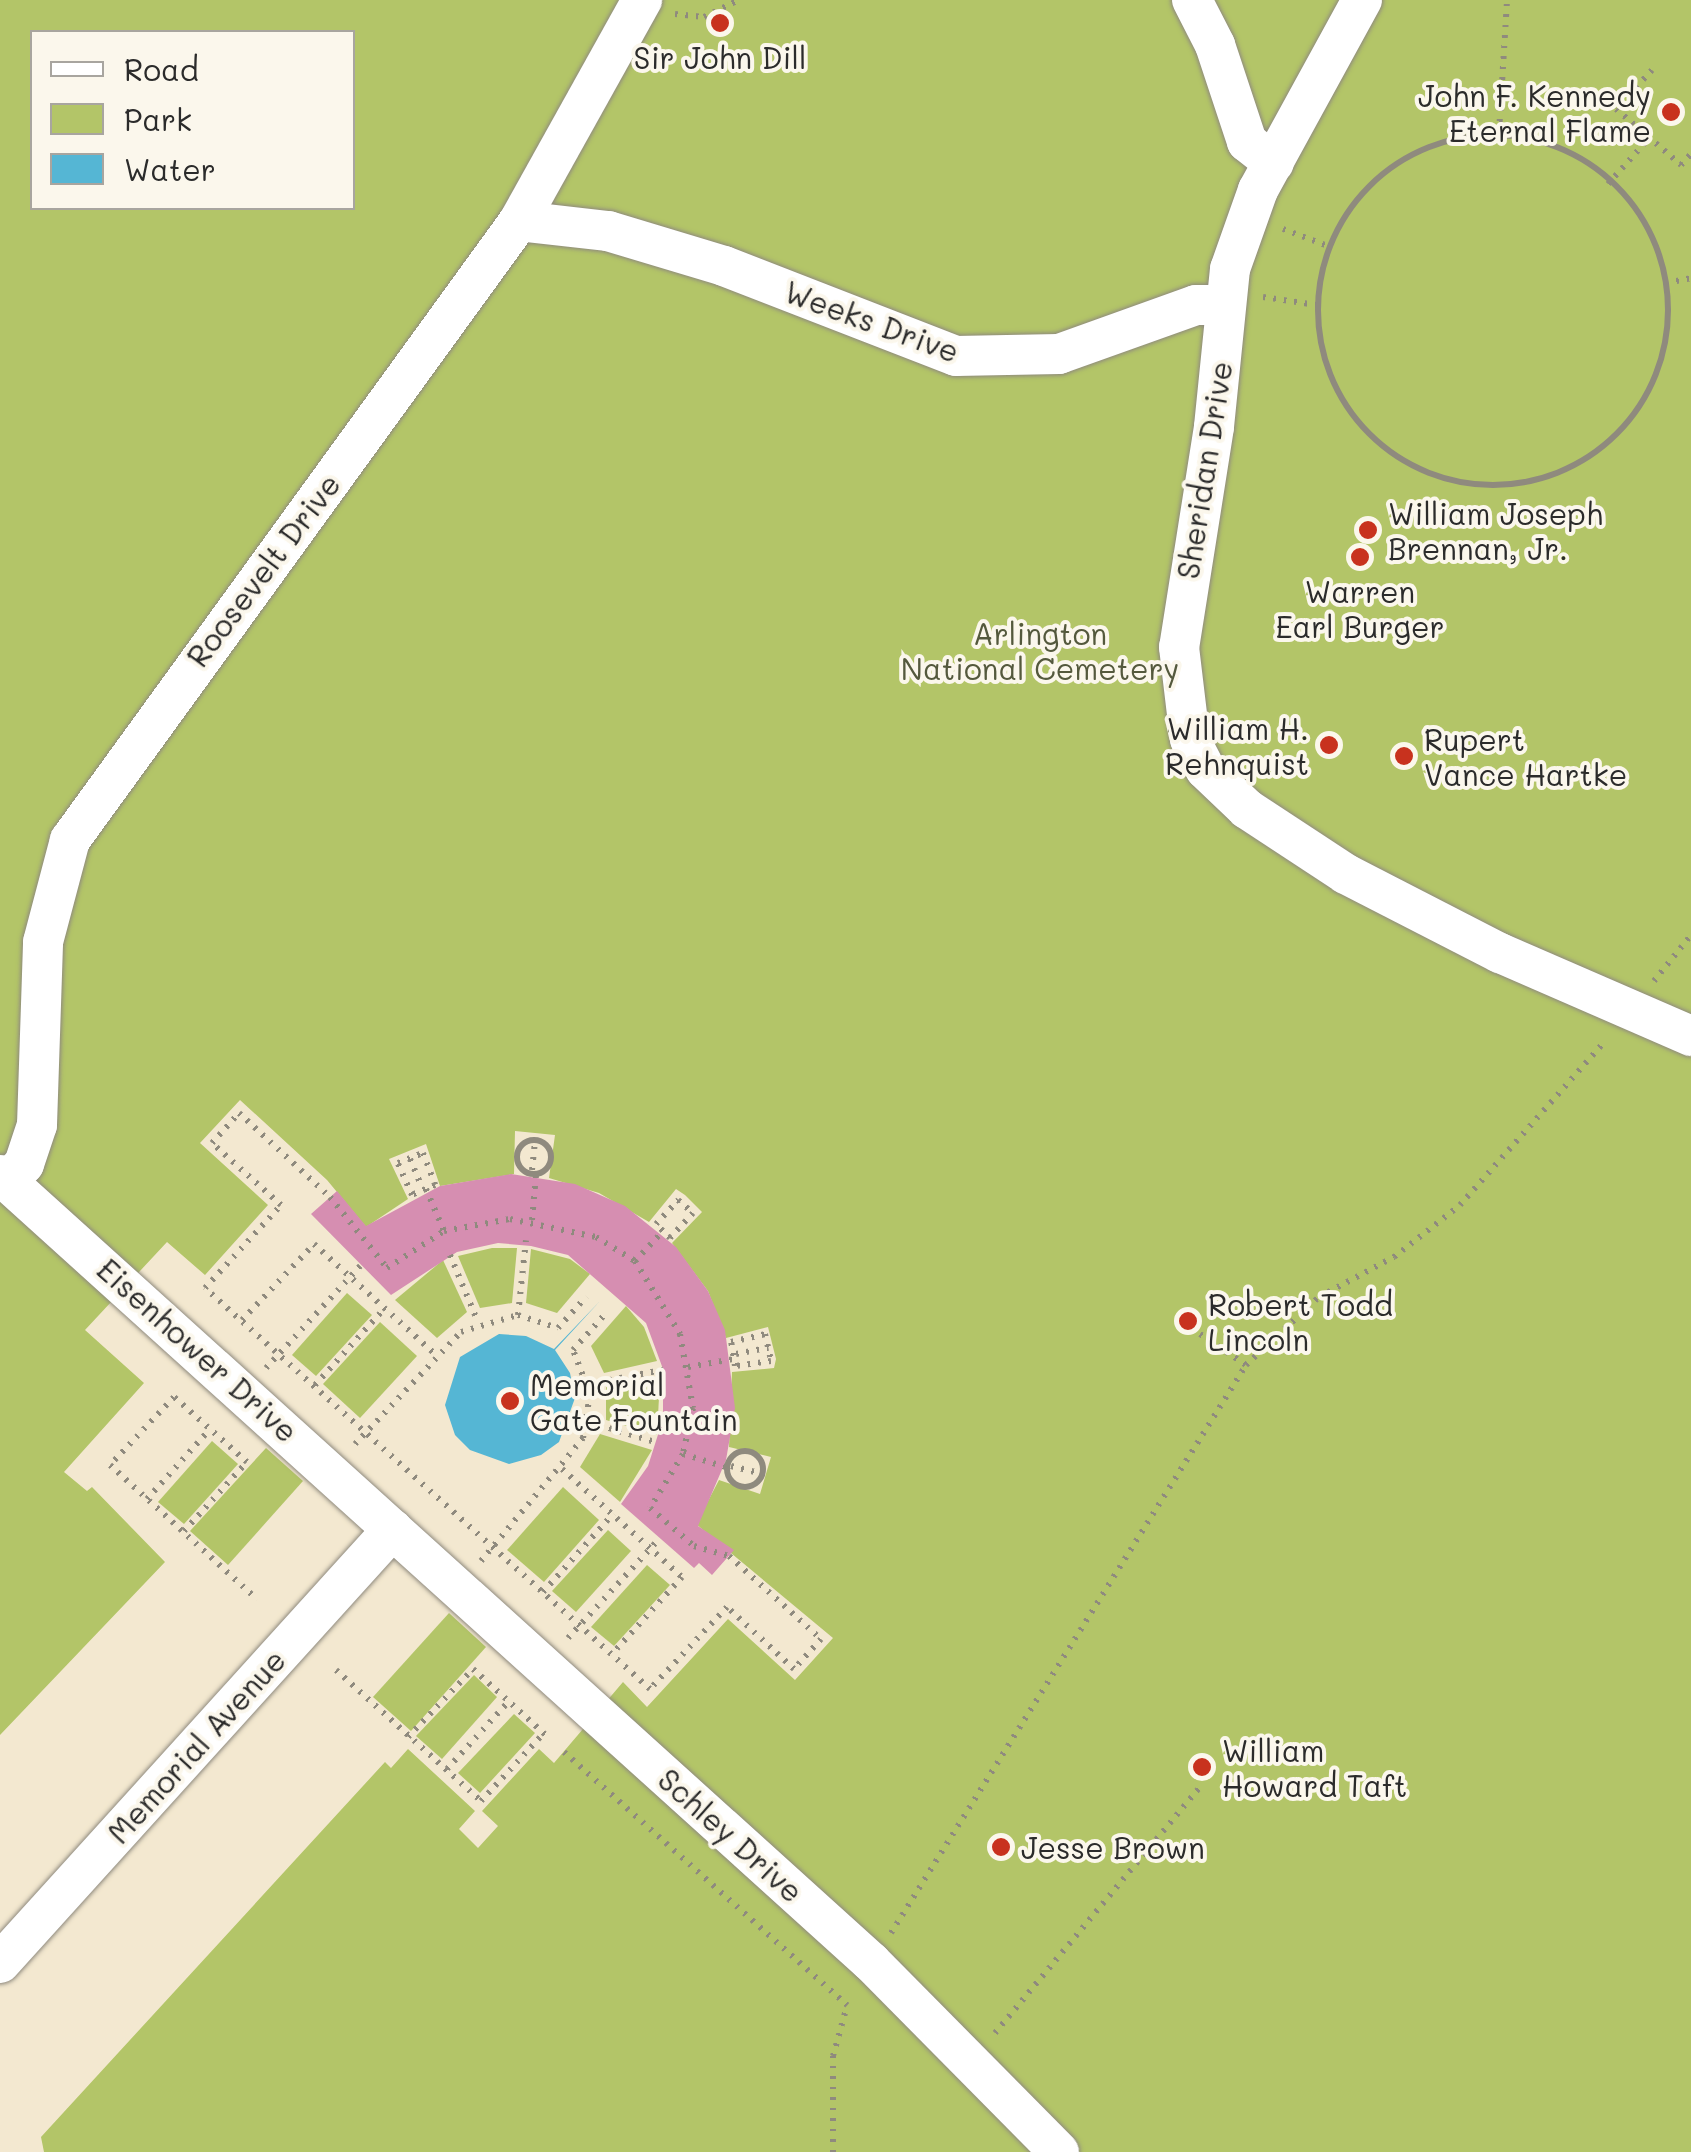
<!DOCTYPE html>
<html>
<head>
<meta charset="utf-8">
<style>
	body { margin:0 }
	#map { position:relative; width:1691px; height:2152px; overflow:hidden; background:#f3e8d0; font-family:Mali,sans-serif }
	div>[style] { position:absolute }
	.green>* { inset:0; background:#b3c568 }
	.water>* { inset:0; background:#55b6d4 }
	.building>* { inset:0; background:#d68eb1 }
	.path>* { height:6px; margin-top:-3px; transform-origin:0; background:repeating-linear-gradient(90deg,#8f8a7e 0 2.5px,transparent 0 10.5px) }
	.path>.ring { margin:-3px; padding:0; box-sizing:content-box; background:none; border:6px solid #8f8a7e; border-radius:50% }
	.roads { filter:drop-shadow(0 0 2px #8f8a7e) drop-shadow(0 0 2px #8f8a7e) }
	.minor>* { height:40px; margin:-20px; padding:0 20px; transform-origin:20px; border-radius:20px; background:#fff }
	.dots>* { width:28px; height:28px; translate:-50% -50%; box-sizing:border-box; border:5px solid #fbf7ec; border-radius:50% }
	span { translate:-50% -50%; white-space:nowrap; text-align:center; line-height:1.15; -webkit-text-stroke:8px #fbf7ec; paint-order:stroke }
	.poi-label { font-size:30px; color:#2b2b2b }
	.right { translate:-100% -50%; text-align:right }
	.left { translate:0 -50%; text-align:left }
	.street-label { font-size:30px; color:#2b2b2b }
	.park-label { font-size:30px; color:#54593d }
	.legend { position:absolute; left:30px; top:30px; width:325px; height:180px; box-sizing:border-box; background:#fbf7ec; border:2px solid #a8a59f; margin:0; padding:12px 18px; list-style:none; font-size:30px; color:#2b2b2b }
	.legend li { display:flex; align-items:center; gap:20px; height:50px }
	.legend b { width:50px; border:2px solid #a8a59f }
</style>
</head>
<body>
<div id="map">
	<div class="green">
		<i style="clip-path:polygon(evenodd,0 0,1691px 0,1691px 2152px,44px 2152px,41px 2137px,385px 1762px,391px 1768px,408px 1749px,475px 1811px,459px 1829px,478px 1848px,498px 1826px,482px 1811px,539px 1749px,554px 1763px,623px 1682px,647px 1707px,728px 1619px,795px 1680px,833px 1638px,696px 1524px,719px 1480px,760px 1494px,771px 1457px,729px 1447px,732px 1372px,774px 1368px,776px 1359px,768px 1327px,726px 1338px,708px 1291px,672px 1243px,702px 1212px,685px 1195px,676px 1189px,649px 1222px,599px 1193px,549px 1178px,555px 1135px,515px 1131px,514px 1174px,440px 1186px,426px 1144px,389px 1159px,408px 1199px,366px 1227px,327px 1180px,240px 1100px,200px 1143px,268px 1205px,205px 1275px,167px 1242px,85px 1330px,144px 1383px,64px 1472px,87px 1491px,92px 1487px,165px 1562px,0 1735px,0 0,32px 32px,352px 32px,352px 208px,32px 208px,32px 32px)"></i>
		<i style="clip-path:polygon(492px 1248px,517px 1248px,512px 1303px,480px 1308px,458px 1256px)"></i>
		<i style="clip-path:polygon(531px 1249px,570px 1259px,590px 1274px,557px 1313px,526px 1303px)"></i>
		<i style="clip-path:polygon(443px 1260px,467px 1312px,437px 1338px,395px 1300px)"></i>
		<i style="clip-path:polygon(347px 1293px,372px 1315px,316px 1376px,292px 1355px)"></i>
		<i style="clip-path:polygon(626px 1306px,644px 1327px,657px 1361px,604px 1373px,591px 1346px)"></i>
		<i style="clip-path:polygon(380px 1322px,417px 1356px,360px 1418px,323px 1384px)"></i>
		<i style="clip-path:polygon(660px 1378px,657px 1435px,606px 1420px,606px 1387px)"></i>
		<i style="clip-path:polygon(600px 1434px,652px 1450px,620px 1502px,580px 1467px)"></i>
		<i style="clip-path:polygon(212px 1441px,238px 1464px,184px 1524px,158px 1502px)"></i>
		<i style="clip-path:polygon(266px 1448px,303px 1481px,228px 1565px,190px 1531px)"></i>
		<i style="clip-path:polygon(563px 1487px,599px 1520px,544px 1582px,507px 1550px)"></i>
		<i style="clip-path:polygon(608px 1530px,631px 1551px,576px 1612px,552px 1591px)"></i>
		<i style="clip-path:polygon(647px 1565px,670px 1585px,614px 1646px,591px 1627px)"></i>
		<i style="clip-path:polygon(449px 1613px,486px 1647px,411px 1731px,373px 1697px)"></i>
		<i style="clip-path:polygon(474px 1675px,497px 1697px,442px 1759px,416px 1736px)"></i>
		<i style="clip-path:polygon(514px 1714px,535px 1733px,480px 1793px,458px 1773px)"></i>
	</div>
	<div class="water">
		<i style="clip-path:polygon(600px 1301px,555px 1350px,570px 1373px,575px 1398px,559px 1442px,541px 1455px,509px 1464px,470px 1450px,455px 1435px,445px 1405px,460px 1357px,499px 1334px,526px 1336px,554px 1349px)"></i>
	</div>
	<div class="building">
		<i style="clip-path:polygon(511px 1174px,575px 1184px,625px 1206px,676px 1247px,708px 1291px,725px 1330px,735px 1408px,726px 1460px,698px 1526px,734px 1550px,712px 1575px,699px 1563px,694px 1568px,621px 1504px,648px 1466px,663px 1419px,663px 1369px,646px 1323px,568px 1255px,531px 1246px,498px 1243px,457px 1252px,391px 1295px,311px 1214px,337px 1191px,366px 1226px,440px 1186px)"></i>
	</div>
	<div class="path">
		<i style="left:675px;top:14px;width:29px;rotate:6deg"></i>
		<i style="left:704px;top:17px;width:39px;rotate:-26deg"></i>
		<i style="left:1652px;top:70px;width:53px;rotate:132.7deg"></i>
		<i style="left:1616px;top:109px;width:86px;rotate:40.7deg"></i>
		<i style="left:1681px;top:165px;width:15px;rotate:-48deg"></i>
		<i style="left:1499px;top:132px;width:132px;rotate:-86.5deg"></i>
		<i class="ring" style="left:1318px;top:135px;width:344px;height:344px"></i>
		<i style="left:1608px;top:184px;width:62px;rotate:-48.3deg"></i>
		<i style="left:1283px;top:229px;width:48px;rotate:20.7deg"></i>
		<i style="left:1666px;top:283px;width:25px;rotate:-11deg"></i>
		<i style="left:1263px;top:297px;width:54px;rotate:8.6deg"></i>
		<i style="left:1654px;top:981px;width:59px;rotate:-51.2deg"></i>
		<i style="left:239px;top:1113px;width:124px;rotate:42.7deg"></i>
		<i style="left:330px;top:1197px;width:91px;rotate:51.2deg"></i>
		<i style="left:387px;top:1268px;width:68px;rotate:-33deg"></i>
		<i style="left:444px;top:1231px;width:67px;rotate:-10.3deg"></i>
		<i style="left:510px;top:1219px;width:88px;rotate:11.8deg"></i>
		<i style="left:596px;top:1237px;width:46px;rotate:31.6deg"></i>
		<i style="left:635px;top:1261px;width:86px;rotate:58.3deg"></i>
		<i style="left:680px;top:1334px;width:75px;rotate:80deg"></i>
		<i style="left:693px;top:1408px;width:47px;rotate:102.3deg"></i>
		<i style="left:683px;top:1454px;width:63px;rotate:121.4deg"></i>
		<i style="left:650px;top:1508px;width:58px;rotate:40.8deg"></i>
		<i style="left:694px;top:1546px;width:36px;rotate:16deg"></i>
		<i style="left:729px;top:1556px;width:124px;rotate:42.1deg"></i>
		<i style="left:821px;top:1639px;width:40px;rotate:132deg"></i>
		<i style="left:794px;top:1669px;width:91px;rotate:-137.2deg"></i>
		<i style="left:727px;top:1607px;width:112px;rotate:133.2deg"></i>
		<i style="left:650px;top:1689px;width:599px;rotate:-137.98deg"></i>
		<i style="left:205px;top:1288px;width:113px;rotate:-47.5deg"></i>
		<i style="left:281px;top:1205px;width:93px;rotate:-138.1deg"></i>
		<i style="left:212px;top:1143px;width:40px;rotate:-48deg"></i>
		<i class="ring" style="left:517px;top:1140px;width:28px;height:28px"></i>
		<i style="left:423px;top:1153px;width:34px;rotate:69deg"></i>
		<i style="left:435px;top:1185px;width:25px;rotate:157deg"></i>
		<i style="left:412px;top:1195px;width:35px;rotate:-114deg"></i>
		<i style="left:398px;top:1163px;width:27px;rotate:-22deg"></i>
		<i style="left:410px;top:1159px;width:30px;rotate:67deg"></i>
		<i style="left:532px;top:1170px;width:30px;rotate:-84deg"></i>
		<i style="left:426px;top:1189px;width:46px;rotate:66.8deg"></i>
		<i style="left:678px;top:1200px;width:20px;rotate:41deg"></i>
		<i style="left:693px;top:1213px;width:34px;rotate:133deg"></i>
		<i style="left:670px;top:1238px;width:20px;rotate:-135deg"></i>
		<i style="left:656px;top:1224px;width:33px;rotate:-47deg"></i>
		<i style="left:532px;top:1220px;width:45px;rotate:-84.9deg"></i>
		<i style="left:450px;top:1255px;width:73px;rotate:67.3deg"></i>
		<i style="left:635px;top:1261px;width:41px;rotate:-47deg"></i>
		<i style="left:518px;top:1315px;width:75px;rotate:-83.9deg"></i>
		<i style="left:242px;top:1320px;width:105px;rotate:-46.5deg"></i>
		<i style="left:314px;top:1244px;width:165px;rotate:42.3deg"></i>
		<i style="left:765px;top:1334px;width:28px;rotate:77deg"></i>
		<i style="left:771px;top:1361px;width:36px;rotate:172deg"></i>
		<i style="left:735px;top:1366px;width:24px;rotate:-99deg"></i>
		<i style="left:731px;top:1342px;width:35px;rotate:-13deg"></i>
		<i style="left:1200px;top:1334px;width:55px;rotate:34deg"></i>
		<i style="left:736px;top:1354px;width:33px;rotate:-11deg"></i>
		<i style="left:688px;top:1367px;width:47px;rotate:-9.9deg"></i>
		<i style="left:266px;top:1368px;width:139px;rotate:-47.3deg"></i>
		<i style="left:589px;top:1384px;width:80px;rotate:-10.8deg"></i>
		<i style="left:315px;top:1385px;width:103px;rotate:-47.8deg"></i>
		<i style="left:589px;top:1422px;width:72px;rotate:16.9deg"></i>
		<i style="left:355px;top:1444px;width:154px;rotate:-46.6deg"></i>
		<i style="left:461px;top:1332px;width:59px;rotate:-16.6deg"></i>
		<i style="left:518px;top:1315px;width:42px;rotate:18deg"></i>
		<i style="left:558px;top:1328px;width:42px;rotate:-47.9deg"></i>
		<i class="ring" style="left:727px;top:1451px;width:30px;height:30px"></i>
		<i style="left:683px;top:1454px;width:45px;rotate:16.8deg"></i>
		<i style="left:731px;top:1466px;width:32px;rotate:14deg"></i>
		<i style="left:562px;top:1469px;width:161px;rotate:42deg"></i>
		<i style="left:682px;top:1577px;width:105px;rotate:132.3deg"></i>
		<i style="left:147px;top:1499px;width:94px;rotate:-48deg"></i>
		<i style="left:184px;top:1531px;width:93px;rotate:-47.6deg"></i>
		<i style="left:247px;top:1462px;width:98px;rotate:-138.3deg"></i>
		<i style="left:174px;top:1397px;width:93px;rotate:133.3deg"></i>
		<i style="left:110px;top:1465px;width:199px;rotate:42.4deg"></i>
		<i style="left:481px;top:1561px;width:160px;rotate:-50.3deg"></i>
		<i style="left:583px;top:1438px;width:45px;rotate:-81deg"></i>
		<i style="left:590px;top:1394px;width:47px;rotate:-111.1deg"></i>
		<i style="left:573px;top:1350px;width:50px;rotate:-48.3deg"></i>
		<i style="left:543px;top:1592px;width:105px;rotate:-48.1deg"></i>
		<i style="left:568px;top:1638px;width:134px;rotate:-47.4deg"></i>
		<i style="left:336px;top:1670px;width:195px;rotate:42.1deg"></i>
		<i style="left:481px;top:1801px;width:93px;rotate:-47.2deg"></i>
		<i style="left:408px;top:1737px;width:94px;rotate:-46.3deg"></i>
		<i style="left:473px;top:1669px;width:100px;rotate:42.2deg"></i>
		<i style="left:564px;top:1752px;width:380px;rotate:41.8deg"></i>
		<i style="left:447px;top:1769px;width:93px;rotate:-47.6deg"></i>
		<i style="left:891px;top:1933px;width:670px;rotate:-57.99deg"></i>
		<i style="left:1246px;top:1365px;width:100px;rotate:-43deg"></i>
		<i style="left:1319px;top:1297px;width:85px;rotate:-28.1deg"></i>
		<i style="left:1394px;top:1257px;width:84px;rotate:-38.2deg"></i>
		<i style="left:1460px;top:1205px;width:219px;rotate:-48.5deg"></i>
		<i style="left:995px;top:2033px;width:319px;rotate:-50.2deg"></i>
		<i style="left:833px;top:2152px;width:96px;rotate:-90deg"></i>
		<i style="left:833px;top:2056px;width:52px;rotate:-74.4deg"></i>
	</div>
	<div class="roads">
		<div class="minor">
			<i style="left:1192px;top:0;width:51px;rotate:62.9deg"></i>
			<i style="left:1215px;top:45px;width:102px;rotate:71.7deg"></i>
			<i style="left:1247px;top:142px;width:34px;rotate:38deg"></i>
			<i style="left:1362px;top:0;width:217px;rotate:118.7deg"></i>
			<i style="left:1258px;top:190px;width:84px;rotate:109.5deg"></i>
			<i style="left:1230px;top:269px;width:159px;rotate:95.8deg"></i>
			<i style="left:1214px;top:427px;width:223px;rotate:99deg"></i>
			<i style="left:1179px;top:647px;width:93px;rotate:83.2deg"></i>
			<i style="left:1190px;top:739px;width:34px;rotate:63deg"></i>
			<i style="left:1205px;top:769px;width:58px;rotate:43.6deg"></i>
			<i style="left:1247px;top:809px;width:118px;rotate:33.3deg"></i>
			<i style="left:1346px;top:874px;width:173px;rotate:27.2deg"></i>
			<i style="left:1500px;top:953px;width:208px;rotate:23.5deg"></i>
			<i style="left:519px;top:221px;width:90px;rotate:6.4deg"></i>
			<i style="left:608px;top:231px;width:121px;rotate:16.8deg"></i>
			<i style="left:724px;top:266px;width:249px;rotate:21.2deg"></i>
			<i style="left:956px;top:356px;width:103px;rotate:-1.1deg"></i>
			<i style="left:1059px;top:354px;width:145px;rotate:-19.7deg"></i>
			<i style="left:1196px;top:305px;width:29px"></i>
			<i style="left:0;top:1175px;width:1174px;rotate:42.1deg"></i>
			<i style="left:871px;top:1962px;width:267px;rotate:45.3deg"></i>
			<i style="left:7px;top:1181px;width:24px;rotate:-45deg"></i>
			<i style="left:24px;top:1164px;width:41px;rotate:-71.6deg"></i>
			<i style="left:37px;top:1125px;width:183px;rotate:-88.1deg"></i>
			<i style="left:43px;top:942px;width:106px;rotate:-75.2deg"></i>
			<i style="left:70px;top:840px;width:765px;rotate:-54.04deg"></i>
			<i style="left:519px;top:221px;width:253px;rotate:-60.9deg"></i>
			<i style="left:0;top:1963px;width:585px;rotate:-47.84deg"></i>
		</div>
	</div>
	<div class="dots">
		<i style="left:720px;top:23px;background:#c8321e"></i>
		<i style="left:1671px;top:112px;background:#c8321e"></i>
		<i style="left:1368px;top:530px;background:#c8321e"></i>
		<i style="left:1360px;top:557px;background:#c8321e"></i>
		<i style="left:1329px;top:745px;background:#c8321e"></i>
		<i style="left:1404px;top:756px;background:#c8321e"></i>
		<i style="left:1188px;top:1321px;background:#c8321e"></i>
		<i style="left:510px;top:1401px;background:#c8321e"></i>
		<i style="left:1202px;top:1767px;background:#c8321e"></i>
		<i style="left:1001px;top:1847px;background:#c8321e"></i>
	</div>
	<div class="poi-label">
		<span style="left:720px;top:57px">Sir John Dill</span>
		<span class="right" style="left:1651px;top:112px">John F. Kennedy<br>Eternal Flame</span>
		<span class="left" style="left:1388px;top:530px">William Joseph<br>Brennan, Jr.</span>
		<span style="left:1360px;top:608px">Warren<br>Earl Burger</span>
		<span class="right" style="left:1309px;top:745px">William H.<br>Rehnquist</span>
		<span class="left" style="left:1424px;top:756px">Rupert<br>Vance Hartke</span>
		<span class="left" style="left:1208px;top:1321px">Robert Todd<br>Lincoln</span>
		<span class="left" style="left:530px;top:1401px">Memorial<br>Gate Fountain</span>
		<span class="left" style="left:1222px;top:1767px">William<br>Howard Taft</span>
		<span class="left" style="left:1021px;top:1847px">Jesse Brown</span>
	</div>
	<div class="street-label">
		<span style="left:872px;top:321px;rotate:20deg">Weeks Drive</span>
		<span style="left:1204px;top:470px;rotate:-81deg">Sheridan Drive</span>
		<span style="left:263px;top:570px;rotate:-53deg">Roosevelt Drive</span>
		<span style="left:198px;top:1350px;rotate:42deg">Eisenhower Drive</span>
		<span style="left:196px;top:1746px;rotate:-48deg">Memorial Avenue</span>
		<span style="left:731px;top:1835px;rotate:42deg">Schley Drive</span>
	</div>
	<div class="park-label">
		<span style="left:1040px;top:650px">Arlington<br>National Cemetery</span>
	</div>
	<ul class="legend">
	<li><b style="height:12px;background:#fff"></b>Road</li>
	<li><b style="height:28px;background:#b3c568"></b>Park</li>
	<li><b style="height:28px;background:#55b6d4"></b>Water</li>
	</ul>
</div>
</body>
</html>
